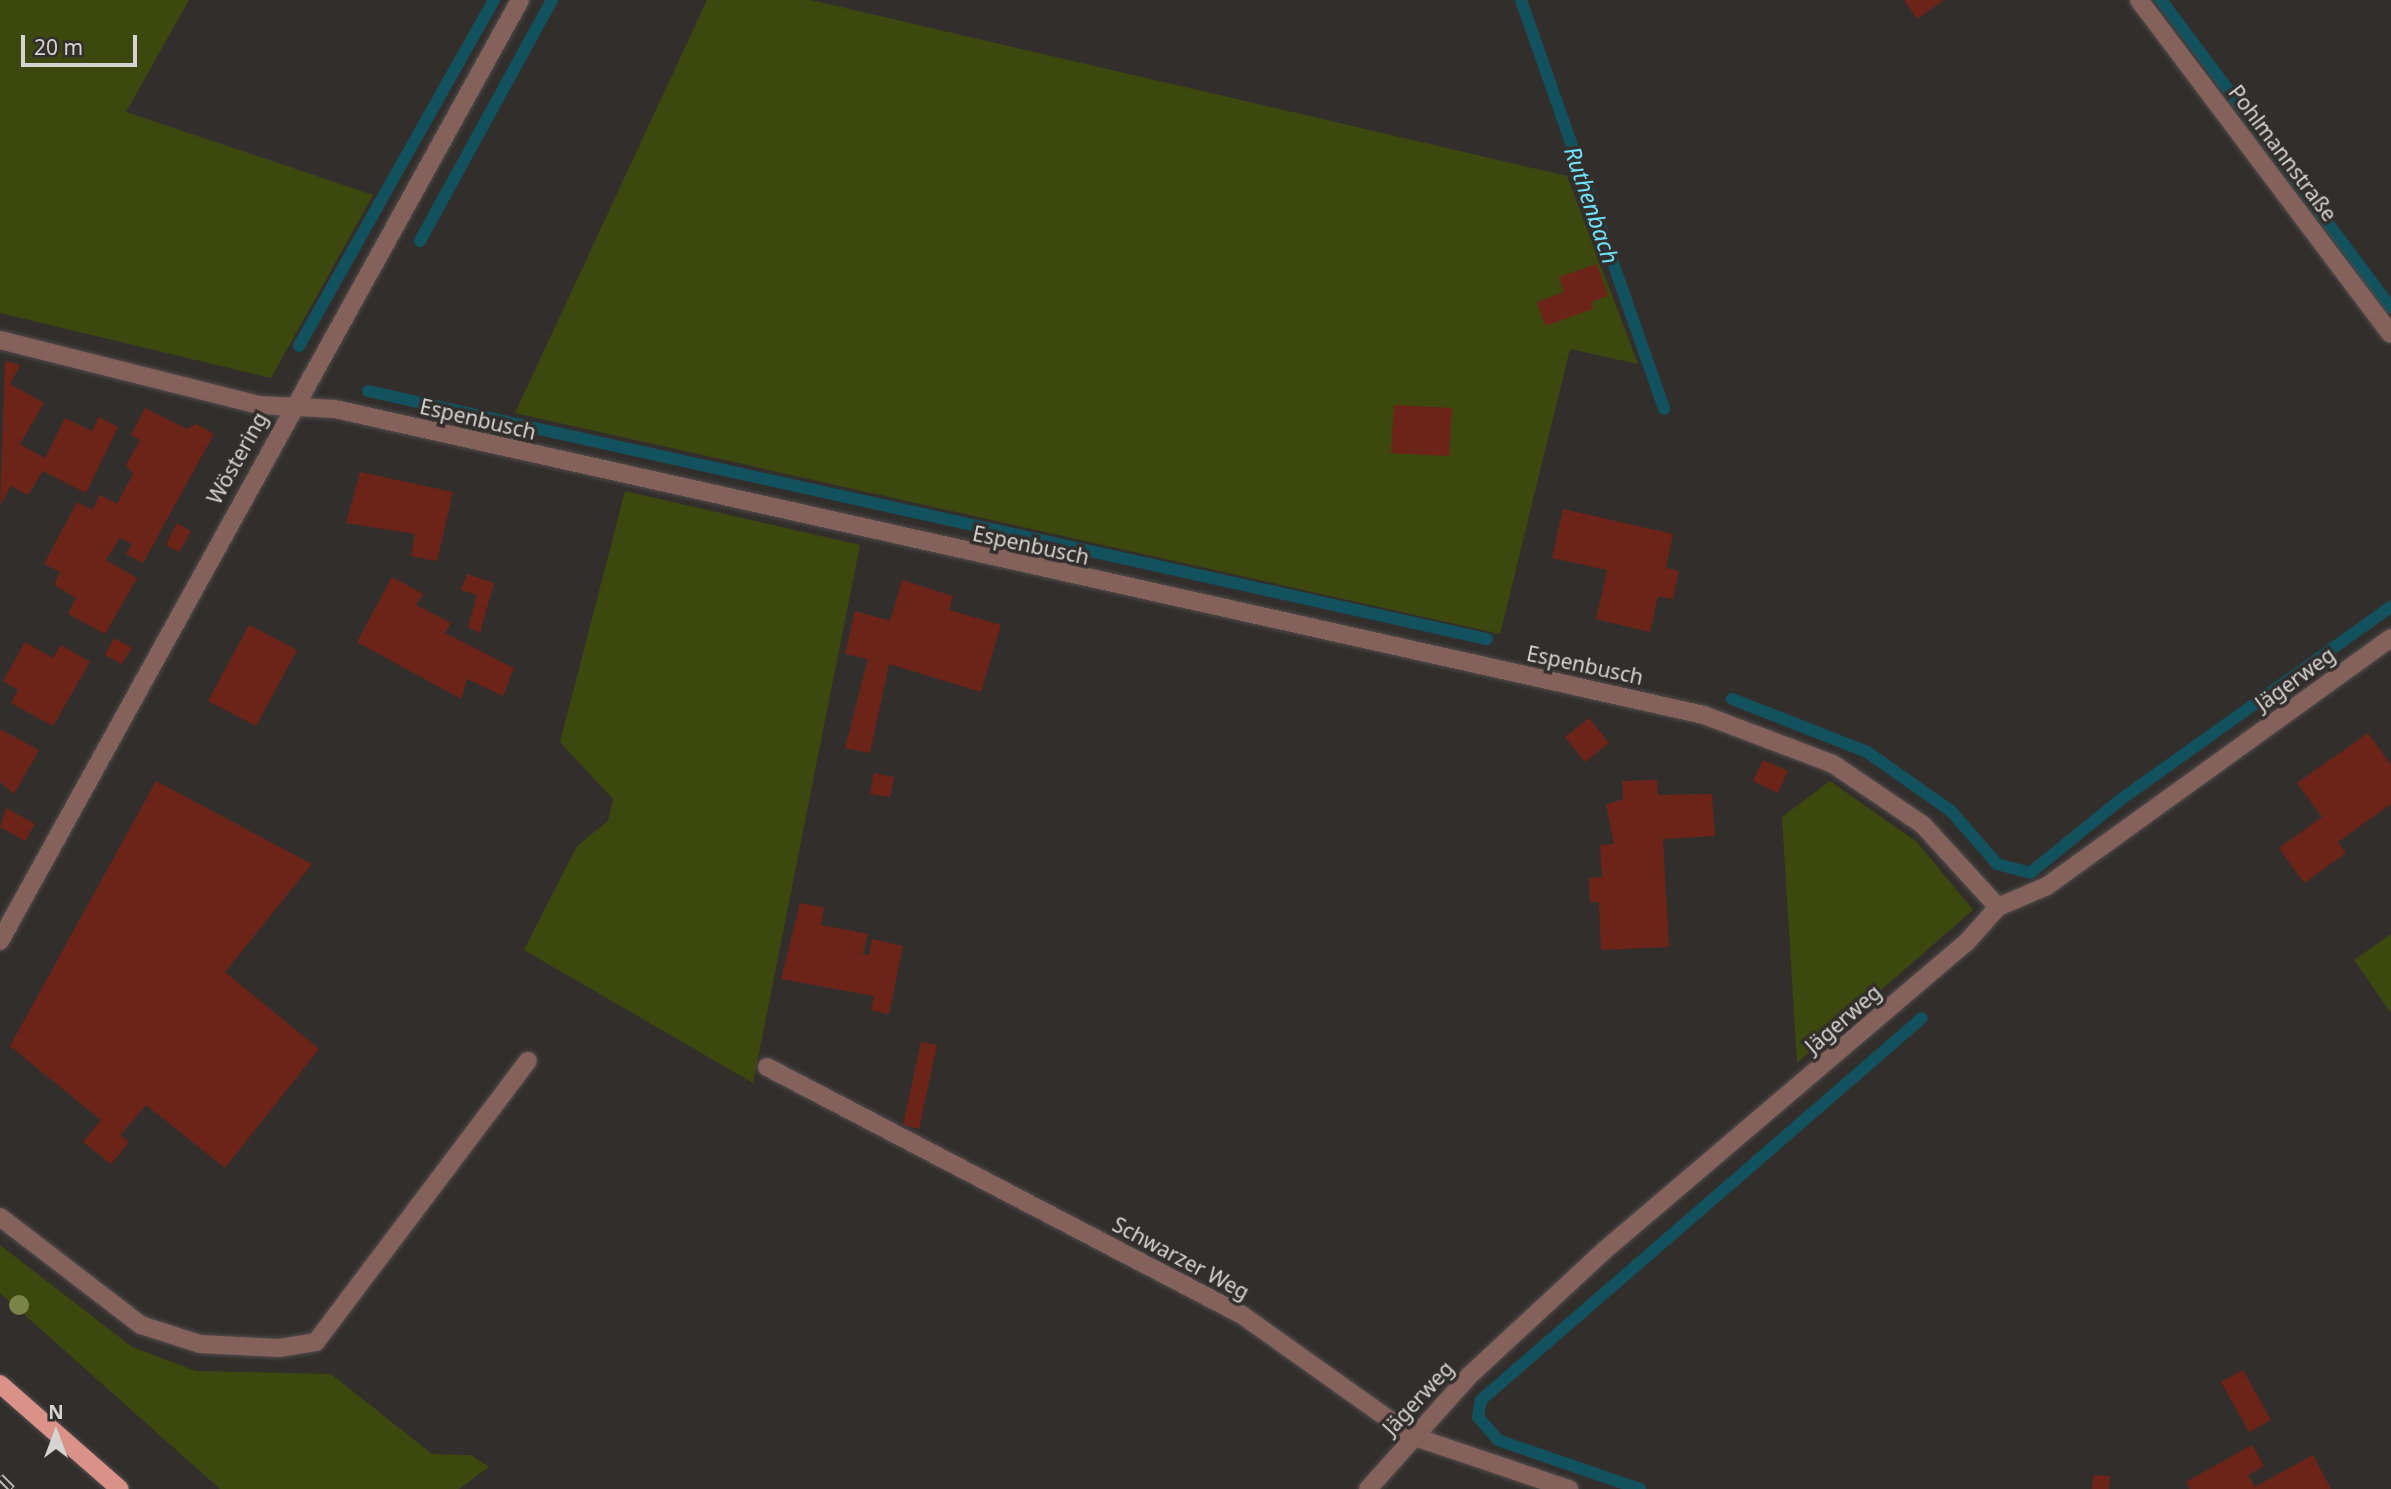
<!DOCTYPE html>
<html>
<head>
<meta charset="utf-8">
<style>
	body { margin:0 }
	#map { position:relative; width:2391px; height:1489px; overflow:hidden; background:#322e2c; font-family:"Noto Sans",sans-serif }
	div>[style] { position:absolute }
	.green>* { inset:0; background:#3d480e }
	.stream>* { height:12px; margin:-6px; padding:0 6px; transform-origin:6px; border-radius:6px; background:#12525e }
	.building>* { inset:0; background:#6d2418 }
	.roads { filter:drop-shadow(0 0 2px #504c4a) drop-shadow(0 0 2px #504c4a) }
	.minor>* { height:18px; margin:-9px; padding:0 9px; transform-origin:9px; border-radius:9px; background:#85615c }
	.major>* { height:18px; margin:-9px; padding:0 9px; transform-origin:9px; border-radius:9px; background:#da9187 }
	.rail>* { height:8px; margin-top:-4px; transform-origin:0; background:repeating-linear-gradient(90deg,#322e2c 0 16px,#c1bfbd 0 32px); box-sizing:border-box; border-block:2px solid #c1bfbd }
	.trees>* { width:20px; height:20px; margin:-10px; border-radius:50%; background:#7a8449 }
	span { translate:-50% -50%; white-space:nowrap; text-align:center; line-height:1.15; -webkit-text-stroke:7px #322e2c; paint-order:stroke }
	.street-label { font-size:21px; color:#d6d4d2 }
	.water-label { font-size:23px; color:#6fe1fa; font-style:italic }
	.north { position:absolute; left:21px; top:1398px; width:70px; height:70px; -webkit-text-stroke:5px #322e2c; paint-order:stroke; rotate:0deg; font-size:19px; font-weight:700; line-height:28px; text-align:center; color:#d6d4d2 }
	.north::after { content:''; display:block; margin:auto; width:24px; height:32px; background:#d6d4d2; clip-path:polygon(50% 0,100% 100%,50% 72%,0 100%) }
	.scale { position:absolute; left:21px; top:35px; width:116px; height:32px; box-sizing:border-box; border:4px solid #d6d4d2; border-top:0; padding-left:9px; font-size:21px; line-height:24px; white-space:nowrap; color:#d6d4d2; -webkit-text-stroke:5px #322e2c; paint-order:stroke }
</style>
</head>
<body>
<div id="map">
	<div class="green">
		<i style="clip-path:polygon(0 0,189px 0,126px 112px,373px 195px,271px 378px,0 313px)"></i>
		<i style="clip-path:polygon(707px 0,811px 0,1567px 176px,1638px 364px,1570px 349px,1500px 634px,515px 413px)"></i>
		<i style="clip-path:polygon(625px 491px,860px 545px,753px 1083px,524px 950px,577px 846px,608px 821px,613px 799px,560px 742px)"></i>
		<i style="clip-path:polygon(1830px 781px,1917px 842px,1973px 910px,1797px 1063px,1782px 817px)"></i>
		<i style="clip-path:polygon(2391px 934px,2391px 1013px,2354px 960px)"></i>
		<i style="clip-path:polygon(0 1245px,132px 1347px,196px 1371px,331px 1374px,432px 1454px,471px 1455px,489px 1467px,459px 1489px,220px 1489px,0 1293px)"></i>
	</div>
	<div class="stream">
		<i style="left:1521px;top:0;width:433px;rotate:70.7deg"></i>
		<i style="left:2161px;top:0;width:384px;rotate:53.2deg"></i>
		<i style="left:420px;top:241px;width:275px;rotate:-61.3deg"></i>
		<i style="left:299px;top:346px;width:397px;rotate:-60.6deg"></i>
		<i style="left:368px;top:391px;width:1146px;rotate:12.5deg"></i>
		<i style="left:1732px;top:699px;width:145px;rotate:21.4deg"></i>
		<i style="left:1867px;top:752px;width:103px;rotate:35.1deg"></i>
		<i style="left:1951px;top:811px;width:70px;rotate:49deg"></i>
		<i style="left:1997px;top:864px;width:34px;rotate:15deg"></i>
		<i style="left:2030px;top:873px;width:116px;rotate:-39deg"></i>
		<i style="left:2120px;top:800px;width:333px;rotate:-35.5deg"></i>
		<i style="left:1640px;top:1489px;width:150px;rotate:-161deg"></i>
		<i style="left:1498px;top:1440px;width:30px;rotate:-131deg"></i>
		<i style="left:1478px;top:1417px;width:17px;rotate:-80deg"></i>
		<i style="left:1481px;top:1400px;width:583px;rotate:-40.9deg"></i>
	</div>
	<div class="building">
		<i style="clip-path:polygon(1904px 0,1944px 0,1917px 19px)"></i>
		<i style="clip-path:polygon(1597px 264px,1608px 296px,1591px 302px,1593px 309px,1545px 326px,1537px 302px,1564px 292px,1559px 277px)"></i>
		<i style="clip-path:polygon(5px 361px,20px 365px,10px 384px,44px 403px,20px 444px,32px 451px,45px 458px,65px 418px,92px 431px,99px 417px,118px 427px,86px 493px,43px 471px,28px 495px,11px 486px,0 505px)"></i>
		<i style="clip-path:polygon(1394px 405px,1452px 408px,1449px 456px,1391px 453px)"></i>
		<i style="clip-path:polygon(145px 408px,187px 429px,196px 424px,214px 434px,143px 563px,126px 554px,132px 544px,120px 538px,106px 560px,137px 578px,105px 634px,68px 614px,76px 598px,54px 585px,60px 572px,44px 564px,77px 502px,92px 510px,100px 495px,117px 504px,133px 474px,126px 465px,140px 440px,131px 435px)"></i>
		<i style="clip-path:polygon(360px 472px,453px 492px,437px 561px,411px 556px,415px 534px,346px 523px)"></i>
		<i style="clip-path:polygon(1563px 509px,1673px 534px,1666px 568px,1679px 571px,1673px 599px,1658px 596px,1650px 632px,1596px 619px,1607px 570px,1552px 558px)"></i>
		<i style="clip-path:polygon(177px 523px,191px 531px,179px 552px,166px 545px)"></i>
		<i style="clip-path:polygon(467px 574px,494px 583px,480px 633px,468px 627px,477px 595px,461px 590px)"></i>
		<i style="clip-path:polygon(392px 577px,423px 594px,416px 605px,451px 623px,445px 633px,514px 668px,503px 696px,467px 679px,461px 699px,357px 642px)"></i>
		<i style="clip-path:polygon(902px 580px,953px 596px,949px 610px,1001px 625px,981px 692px,889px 664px,870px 753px,845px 748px,868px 659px,845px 654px,855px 611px,890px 621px)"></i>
		<i style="clip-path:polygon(249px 625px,297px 650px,256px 726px,208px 701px)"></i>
		<i style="clip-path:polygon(114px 638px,132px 648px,122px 664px,105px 655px)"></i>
		<i style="clip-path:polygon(25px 642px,53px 658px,61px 645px,90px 662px,53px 726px,11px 703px,18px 690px,3px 681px)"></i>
		<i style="clip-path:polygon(1589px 718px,1609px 743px,1585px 762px,1565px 737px)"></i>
		<i style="clip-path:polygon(0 729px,39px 750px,14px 794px,0 782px)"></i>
		<i style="clip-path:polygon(2368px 733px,2391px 765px,2391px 804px,2338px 842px,2346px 853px,2304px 883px,2279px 848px,2322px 817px,2297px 783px)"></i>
		<i style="clip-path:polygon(1763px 760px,1788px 771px,1778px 793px,1753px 781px)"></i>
		<i style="clip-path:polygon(874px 773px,894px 777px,890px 797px,870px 794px)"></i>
		<i style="clip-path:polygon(1657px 780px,1658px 795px,1712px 794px,1715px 836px,1663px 839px,1669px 947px,1601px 950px,1599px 902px,1590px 902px,1589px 878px,1602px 877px,1600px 845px,1614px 844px,1606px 805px,1623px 799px,1622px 781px)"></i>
		<i style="clip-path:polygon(156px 781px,312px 864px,225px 972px,319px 1049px,225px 1168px,146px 1105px,120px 1135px,129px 1142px,111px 1164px,83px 1142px,101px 1120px,10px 1046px)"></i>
		<i style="clip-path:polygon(6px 808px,35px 824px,25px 841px,0 827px)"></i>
		<i style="clip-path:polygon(800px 903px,824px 908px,821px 925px,868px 934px,863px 954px,869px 955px,872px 939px,903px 946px,889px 1014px,871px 1010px,874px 996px,781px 979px)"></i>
		<i style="clip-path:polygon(921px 1042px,937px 1045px,919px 1129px,903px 1125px)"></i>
		<i style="clip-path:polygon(2243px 1370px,2271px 1420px,2249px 1432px,2221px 1382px)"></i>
		<i style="clip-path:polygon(2252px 1445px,2264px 1466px,2248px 1475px,2255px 1487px,2313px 1455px,2331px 1489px,2190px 1489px,2186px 1482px)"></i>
		<i style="clip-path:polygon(2093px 1475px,2110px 1476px,2109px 1489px,2092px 1489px)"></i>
	</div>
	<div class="roads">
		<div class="minor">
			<i style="left:2139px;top:0;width:418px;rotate:53deg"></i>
			<i style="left:0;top:340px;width:267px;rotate:14.1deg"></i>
			<i style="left:259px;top:405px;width:76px;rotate:3deg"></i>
			<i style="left:335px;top:409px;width:1403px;rotate:12.6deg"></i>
			<i style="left:1704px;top:715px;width:138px;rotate:20.8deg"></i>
			<i style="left:1833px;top:764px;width:109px;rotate:34.1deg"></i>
			<i style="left:1923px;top:825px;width:111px;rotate:47.6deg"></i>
			<i style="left:0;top:941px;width:1075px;rotate:-61.07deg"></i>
			<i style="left:767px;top:1067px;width:536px;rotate:27.57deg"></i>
			<i style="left:1242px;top:1315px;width:209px;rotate:35.4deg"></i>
			<i style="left:1412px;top:1436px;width:166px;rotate:18.7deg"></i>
			<i style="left:0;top:1217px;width:178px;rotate:37.5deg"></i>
			<i style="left:141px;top:1325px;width:62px;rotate:17.9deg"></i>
			<i style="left:200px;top:1344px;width:79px;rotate:2.9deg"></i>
			<i style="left:279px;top:1348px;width:37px;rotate:-9deg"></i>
			<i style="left:316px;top:1342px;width:352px;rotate:-53deg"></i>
			<i style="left:1368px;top:1489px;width:153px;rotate:-48.2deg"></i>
			<i style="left:1470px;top:1375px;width:185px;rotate:-42.8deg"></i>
			<i style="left:1606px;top:1249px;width:472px;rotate:-40.4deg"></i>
			<i style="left:1966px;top:943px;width:48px;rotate:-48.4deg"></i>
			<i style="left:1998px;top:907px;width:53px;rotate:-23.2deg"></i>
			<i style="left:2047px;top:886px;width:424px;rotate:-35.8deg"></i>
		</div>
		<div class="major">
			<i style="left:0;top:1384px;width:159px;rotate:41.2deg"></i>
		</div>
	</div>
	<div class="rail">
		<i style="left:0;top:1477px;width:17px;rotate:45deg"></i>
	</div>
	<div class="trees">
		<i style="left:19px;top:1305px"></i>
	</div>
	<div class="street-label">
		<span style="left:2283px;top:153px;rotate:53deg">Pohlmannstraße</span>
		<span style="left:478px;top:419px;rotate:13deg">Espenbusch</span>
		<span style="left:237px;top:458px;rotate:-61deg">Wöstering</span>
		<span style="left:1031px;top:545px;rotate:12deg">Espenbusch</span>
		<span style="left:1585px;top:665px;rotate:12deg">Espenbusch</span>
		<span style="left:2295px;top:679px;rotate:-36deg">Jägerweg</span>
		<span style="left:1843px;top:1019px;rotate:-41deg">Jägerweg</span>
		<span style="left:1181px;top:1258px;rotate:28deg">Schwarzer Weg</span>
		<span style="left:1418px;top:1398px;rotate:-47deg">Jägerweg</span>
	</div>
	<div class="water-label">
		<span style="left:1592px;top:205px;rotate:71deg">Ruthenbach</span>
	</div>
	<div class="north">N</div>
	<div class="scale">20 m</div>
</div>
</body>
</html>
